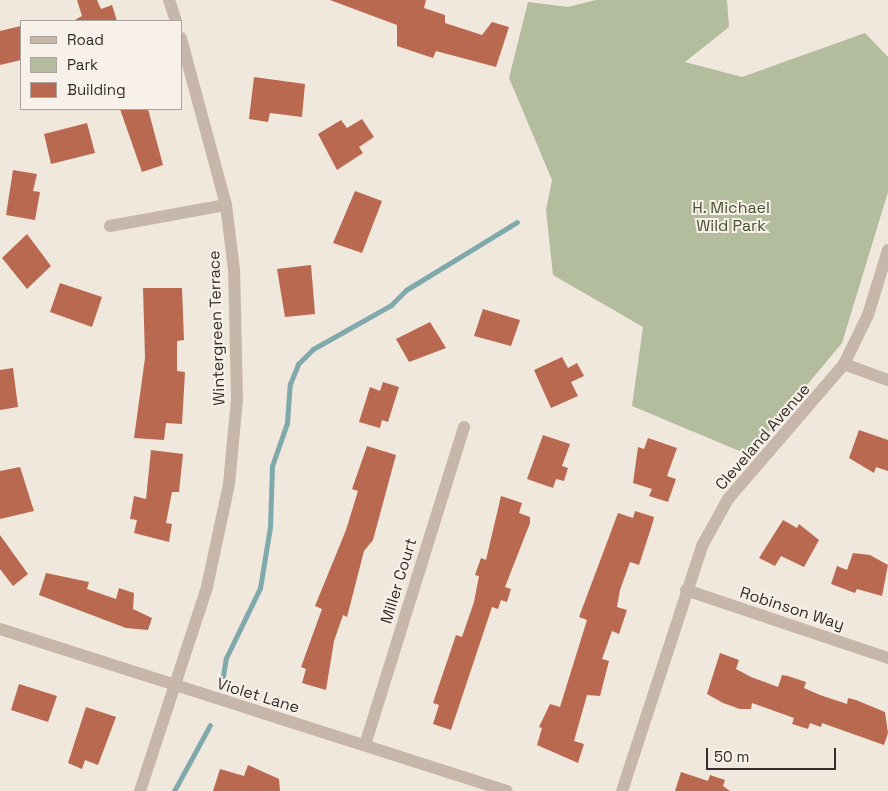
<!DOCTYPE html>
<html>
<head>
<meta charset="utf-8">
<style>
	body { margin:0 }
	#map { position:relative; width:888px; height:791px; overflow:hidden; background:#f0e7dd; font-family:"Space Grotesk",sans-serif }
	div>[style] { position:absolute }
	.green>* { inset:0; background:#b3bd9e }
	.stream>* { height:5px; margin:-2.5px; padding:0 2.5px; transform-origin:2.5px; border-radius:2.5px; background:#7fa9aa }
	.building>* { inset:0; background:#ba6951 }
	.minor>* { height:12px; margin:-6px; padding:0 6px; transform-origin:6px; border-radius:6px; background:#c7b7aa }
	span { translate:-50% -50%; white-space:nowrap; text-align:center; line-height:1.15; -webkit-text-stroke:4px #f8f1e9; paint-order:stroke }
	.park-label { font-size:16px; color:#45512f }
	.street-label { font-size:16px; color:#352c29 }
	.legend { position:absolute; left:20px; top:20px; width:162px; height:90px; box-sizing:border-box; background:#f8f1e9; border:1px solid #aaa29c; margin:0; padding:6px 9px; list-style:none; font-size:15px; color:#352c29 }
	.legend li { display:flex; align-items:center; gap:10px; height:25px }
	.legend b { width:25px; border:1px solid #aaa29c }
	.scale { position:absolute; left:706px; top:748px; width:130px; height:22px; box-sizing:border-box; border:2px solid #352c29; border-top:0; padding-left:6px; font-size:15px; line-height:18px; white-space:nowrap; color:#352c29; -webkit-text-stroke:4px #f8f1e9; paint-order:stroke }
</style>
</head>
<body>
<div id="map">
	<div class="green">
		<i style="clip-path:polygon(596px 0,727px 0,729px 27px,685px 62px,742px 77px,865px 33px,888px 57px,888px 192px,842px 343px,749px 455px,632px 406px,643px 327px,553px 275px,546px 210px,552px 180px,509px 78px,528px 2px,568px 7px)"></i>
	</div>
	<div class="stream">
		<i style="left:223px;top:676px;width:18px;rotate:-81deg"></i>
		<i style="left:226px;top:658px;width:78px;rotate:-64.1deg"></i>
		<i style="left:260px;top:588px;width:62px;rotate:-80.7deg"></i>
		<i style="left:270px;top:527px;width:61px;rotate:-88.1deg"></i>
		<i style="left:272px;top:466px;width:46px;rotate:-70.8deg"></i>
		<i style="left:287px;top:423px;width:39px;rotate:-86deg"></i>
		<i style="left:290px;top:384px;width:22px;rotate:-68deg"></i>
		<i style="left:298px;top:364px;width:21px;rotate:-45deg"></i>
		<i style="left:313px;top:349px;width:90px;rotate:-29.4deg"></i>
		<i style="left:391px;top:305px;width:21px;rotate:-45deg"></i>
		<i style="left:406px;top:290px;width:130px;rotate:-31.5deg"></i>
		<i style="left:174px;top:791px;width:75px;rotate:-61.4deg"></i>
	</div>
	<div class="building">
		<i style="clip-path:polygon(77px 0,97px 0,101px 9px,112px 5px,117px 21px,73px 21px,82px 16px)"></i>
		<i style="clip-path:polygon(330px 0,426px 0,424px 8px,445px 15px,445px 23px,482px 35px,492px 22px,509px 27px,496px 67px,436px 51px,433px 58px,397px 46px,397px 25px)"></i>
		<i style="clip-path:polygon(21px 26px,21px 60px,0 65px,0 31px)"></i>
		<i style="clip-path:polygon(254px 77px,305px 84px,302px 117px,270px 113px,268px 122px,249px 119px)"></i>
		<i style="clip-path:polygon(120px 109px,148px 109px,163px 165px,142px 172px)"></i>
		<i style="clip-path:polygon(362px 119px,374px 137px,359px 147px,363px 153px,337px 170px,318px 134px,341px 120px,347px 128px)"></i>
		<i style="clip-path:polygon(87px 123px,95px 153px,51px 164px,44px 134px)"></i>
		<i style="clip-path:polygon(13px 170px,37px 174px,33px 191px,40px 192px,35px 220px,6px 215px)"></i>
		<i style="clip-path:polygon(355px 191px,382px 201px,362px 253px,333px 243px)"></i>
		<i style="clip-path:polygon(27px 234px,51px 266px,27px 289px,2px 258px)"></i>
		<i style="clip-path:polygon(311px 265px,315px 314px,285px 317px,277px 269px)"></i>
		<i style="clip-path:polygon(60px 283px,102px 297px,92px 327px,50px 312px)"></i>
		<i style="clip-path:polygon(143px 288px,182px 288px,184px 340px,177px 341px,177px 371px,185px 372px,182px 424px,166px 423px,164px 440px,134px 438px,145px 358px)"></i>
		<i style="clip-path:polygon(483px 309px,520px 320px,511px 346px,474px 336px)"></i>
		<i style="clip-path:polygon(430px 322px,446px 348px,409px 362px,396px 339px)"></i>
		<i style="clip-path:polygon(562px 357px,568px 368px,577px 363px,584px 376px,571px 382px,578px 396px,551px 408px,534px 370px)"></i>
		<i style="clip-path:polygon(13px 368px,18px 407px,0 410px,0 370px)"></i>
		<i style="clip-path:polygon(383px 382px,399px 387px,388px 422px,382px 420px,380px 428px,359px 422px,370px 387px,380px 391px)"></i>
		<i style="clip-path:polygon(859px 430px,888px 440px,888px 471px,876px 467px,874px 473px,849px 458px)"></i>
		<i style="clip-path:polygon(543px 435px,570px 444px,562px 466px,568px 468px,564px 481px,556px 479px,553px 488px,527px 479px)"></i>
		<i style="clip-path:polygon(648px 438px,677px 448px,667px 476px,676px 479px,668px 502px,649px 496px,652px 489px,633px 483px,638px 447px,644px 449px)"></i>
		<i style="clip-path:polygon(367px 446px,396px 455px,373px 540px,364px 551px,347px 617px,343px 615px,334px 641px,326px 690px,302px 683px,306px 669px,301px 667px,322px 609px,315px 606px,346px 530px,358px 491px,352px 489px)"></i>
		<i style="clip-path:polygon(151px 450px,183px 454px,179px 492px,172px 492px,166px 523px,172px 524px,169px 542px,134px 533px,137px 520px,130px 519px,134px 496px,146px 499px)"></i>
		<i style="clip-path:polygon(20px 467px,34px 511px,0 519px,0 471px)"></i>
		<i style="clip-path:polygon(501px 496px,522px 503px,519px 513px,530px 517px,530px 523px,505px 587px,511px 589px,507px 602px,501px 600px,498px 609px,492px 607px,451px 730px,433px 724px,439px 705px,433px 703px,456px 635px,462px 637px,474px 602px,479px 576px,475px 575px,481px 558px,486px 560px)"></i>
		<i style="clip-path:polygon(635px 511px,654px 517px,652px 525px,639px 565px,630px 562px,620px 590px,617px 607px,627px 610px,619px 634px,612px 631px,602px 659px,609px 661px,600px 696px,587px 695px,574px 741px,584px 744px,578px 763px,537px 745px,542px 728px,539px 727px,550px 704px,560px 707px,587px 620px,579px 617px,618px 513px,633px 518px)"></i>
		<i style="clip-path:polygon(783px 520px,797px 528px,799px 524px,819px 540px,804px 567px,781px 556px,775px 566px,759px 558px)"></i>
		<i style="clip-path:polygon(0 535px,28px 574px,13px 586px,0 569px)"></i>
		<i style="clip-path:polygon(853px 553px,870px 555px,888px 565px,882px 596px,857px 589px,855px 593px,831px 584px,837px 566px,847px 570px)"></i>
		<i style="clip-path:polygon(46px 573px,89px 582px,87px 589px,116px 599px,119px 588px,134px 593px,133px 609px,152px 618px,148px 630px,126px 628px,39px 595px)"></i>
		<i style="clip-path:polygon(720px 653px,739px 660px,736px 669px,751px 677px,778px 687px,782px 675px,788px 676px,806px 682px,804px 688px,820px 695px,847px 704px,848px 698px,856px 700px,885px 712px,888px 733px,884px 745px,822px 723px,821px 727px,810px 723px,808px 729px,792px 724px,794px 718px,752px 703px,751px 709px,740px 709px,723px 703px,707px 694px)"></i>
		<i style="clip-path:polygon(19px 684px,57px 696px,48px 722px,11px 710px)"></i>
		<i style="clip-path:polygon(86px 707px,116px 717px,98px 765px,85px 760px,82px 769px,68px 763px)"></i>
		<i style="clip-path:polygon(248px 765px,279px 779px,280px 791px,213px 791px,220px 769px,244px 776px)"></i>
		<i style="clip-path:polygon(681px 772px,708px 781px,710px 775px,725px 780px,723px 786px,730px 791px,675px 791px)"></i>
	</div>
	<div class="minor">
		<i style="left:169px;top:0;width:22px;rotate:72deg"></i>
		<i style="left:110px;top:226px;width:118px;rotate:-10.3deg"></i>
		<i style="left:844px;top:364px;width:47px;rotate:20deg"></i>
		<i style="left:686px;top:590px;width:213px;rotate:18.6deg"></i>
		<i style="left:0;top:629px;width:532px;rotate:17.72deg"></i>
		<i style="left:365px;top:745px;width:333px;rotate:-72.7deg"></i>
		<i style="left:140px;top:791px;width:215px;rotate:-71.8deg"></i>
		<i style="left:207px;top:587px;width:105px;rotate:-77.9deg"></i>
		<i style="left:229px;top:484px;width:85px;rotate:-84.6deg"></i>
		<i style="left:237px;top:399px;width:129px;rotate:-91.3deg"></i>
		<i style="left:234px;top:270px;width:65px;rotate:-97deg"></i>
		<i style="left:226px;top:205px;width:173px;rotate:-105.1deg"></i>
		<i style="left:622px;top:791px;width:258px;rotate:-71.9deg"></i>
		<i style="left:702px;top:546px;width:54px;rotate:-61deg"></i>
		<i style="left:728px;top:499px;width:178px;rotate:-49.3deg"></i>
		<i style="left:844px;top:364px;width:55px;rotate:-63.9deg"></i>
		<i style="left:868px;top:315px;width:68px;rotate:-72.9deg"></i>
	</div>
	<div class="park-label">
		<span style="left:731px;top:217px">H. Michael<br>Wild Park</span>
	</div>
	<div class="street-label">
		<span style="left:217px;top:328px;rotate:-92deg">Wintergreen Terrace</span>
		<span style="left:763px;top:437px;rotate:-49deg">Cleveland Avenue</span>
		<span style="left:399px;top:581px;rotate:-73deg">Miller Court</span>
		<span style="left:792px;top:609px;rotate:18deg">Robinson Way</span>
		<span style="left:258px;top:696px;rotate:17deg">Violet Lane</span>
	</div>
	<ul class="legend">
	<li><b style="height:6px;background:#c7b7aa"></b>Road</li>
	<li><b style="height:14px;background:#b3bd9e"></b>Park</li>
	<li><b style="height:14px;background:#ba6951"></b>Building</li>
	</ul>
	<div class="scale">50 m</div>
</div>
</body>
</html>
